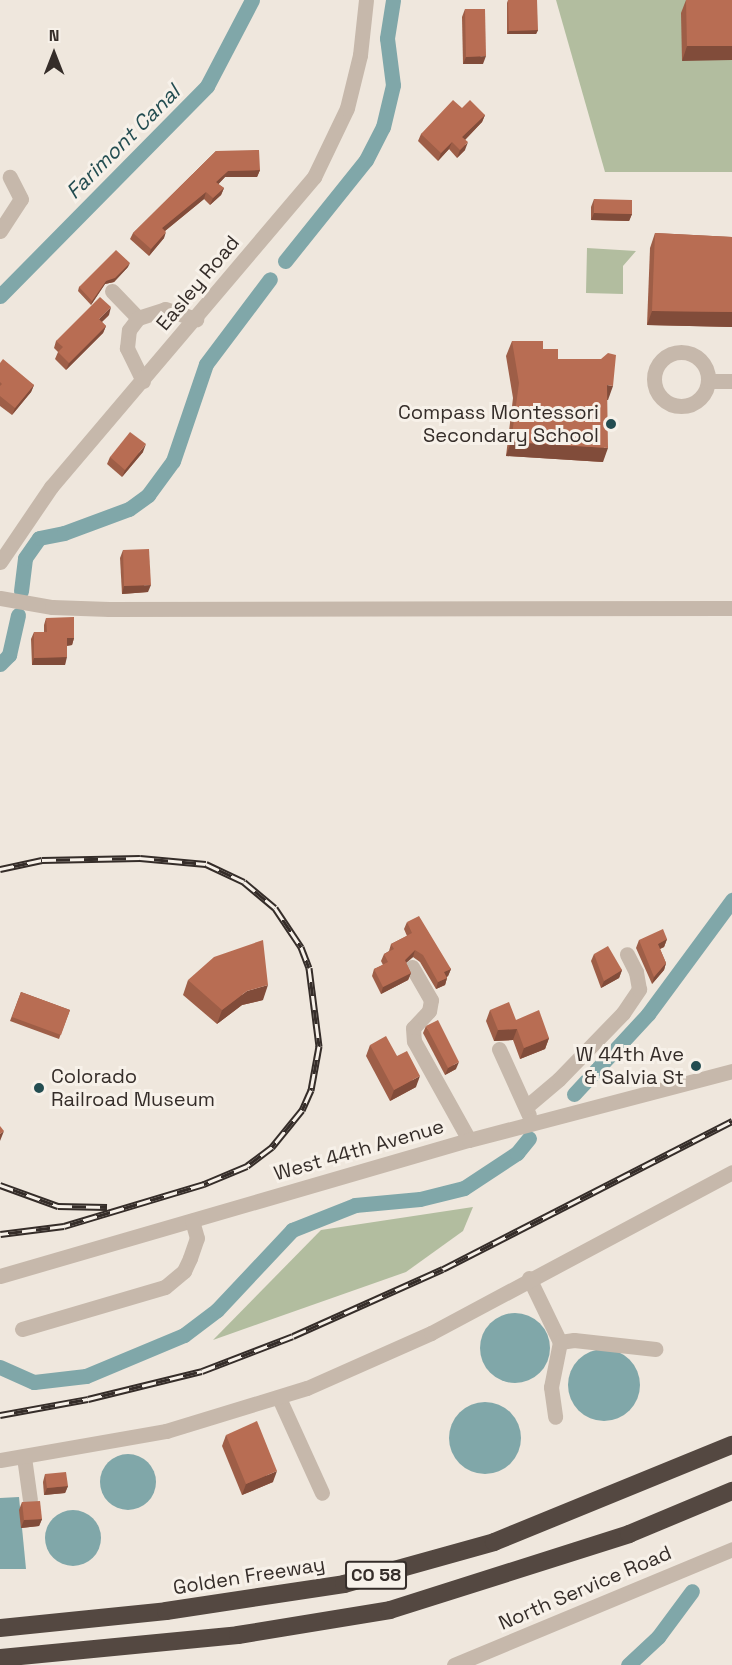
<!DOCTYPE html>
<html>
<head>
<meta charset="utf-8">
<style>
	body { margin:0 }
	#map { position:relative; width:732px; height:1665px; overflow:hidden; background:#efe7dd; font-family:"Space Grotesk",sans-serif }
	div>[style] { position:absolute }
	.green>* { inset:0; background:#b2bd9f }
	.water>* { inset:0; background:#80a7a9 }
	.round { border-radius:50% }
	.canal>* { height:15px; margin:-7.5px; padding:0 7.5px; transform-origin:7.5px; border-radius:7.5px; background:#80a7a9 }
	.minor>* { height:15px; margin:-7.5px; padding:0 7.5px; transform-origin:7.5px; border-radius:7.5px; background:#c6b8ab }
	.minor>.ring { margin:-7.5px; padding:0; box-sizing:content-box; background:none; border:15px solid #c6b8ab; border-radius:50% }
	.highway>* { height:18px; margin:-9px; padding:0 9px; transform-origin:9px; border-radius:9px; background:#544841 }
	.rail>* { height:7px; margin-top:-3.5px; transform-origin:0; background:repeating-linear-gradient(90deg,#f7f1e9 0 14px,#352d29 0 28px); box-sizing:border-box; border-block:2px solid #352d29 }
	.wall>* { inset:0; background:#9e5e47 }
	.shaded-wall>* { inset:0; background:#814c3a }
	.building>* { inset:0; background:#b86d53 }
	.dots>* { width:16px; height:16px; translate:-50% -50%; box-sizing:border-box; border:3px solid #f7f1e9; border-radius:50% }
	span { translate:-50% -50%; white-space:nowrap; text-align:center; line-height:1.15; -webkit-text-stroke:6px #f7f1e9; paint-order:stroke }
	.shield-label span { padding:2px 4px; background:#f7f1e9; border:2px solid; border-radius:4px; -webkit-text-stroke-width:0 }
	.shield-label { font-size:18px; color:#352d29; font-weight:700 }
	.street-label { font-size:20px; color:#352d29 }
	.poi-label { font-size:20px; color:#352d29 }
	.right { translate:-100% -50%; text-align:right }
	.left { translate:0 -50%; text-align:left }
	.water-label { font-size:21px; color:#234d51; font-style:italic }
	.north { position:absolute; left:24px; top:24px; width:60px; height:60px; -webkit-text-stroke:4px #f7f1e9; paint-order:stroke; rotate:0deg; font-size:16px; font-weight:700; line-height:24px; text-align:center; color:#352d29 }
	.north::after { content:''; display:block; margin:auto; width:21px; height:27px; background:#352d29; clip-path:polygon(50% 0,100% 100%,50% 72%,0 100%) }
</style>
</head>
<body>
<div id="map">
	<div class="green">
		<i style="clip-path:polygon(556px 0,732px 0,732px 172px,605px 172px)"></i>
		<i style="clip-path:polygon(587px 248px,636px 251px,623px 266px,623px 294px,586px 293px)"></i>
		<i style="clip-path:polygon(473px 1207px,463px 1231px,406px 1272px,213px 1340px,321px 1230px)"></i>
	</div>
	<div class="water">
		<i class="round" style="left:480px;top:1313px;width:70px;height:70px"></i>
		<i class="round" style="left:568px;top:1349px;width:72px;height:72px"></i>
		<i class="round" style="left:449px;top:1402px;width:72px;height:72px"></i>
		<i class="round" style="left:100px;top:1454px;width:56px;height:56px"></i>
		<i style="clip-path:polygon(19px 1497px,26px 1569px,0 1569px,0 1498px)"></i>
		<i class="round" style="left:45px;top:1510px;width:56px;height:56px"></i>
	</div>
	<div class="canal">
		<i style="left:285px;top:261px;width:129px;rotate:-51.3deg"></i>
		<i style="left:366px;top:160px;width:37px;rotate:-63deg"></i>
		<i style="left:383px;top:127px;width:43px;rotate:-76.6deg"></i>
		<i style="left:393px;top:85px;width:47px;rotate:-97.3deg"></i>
		<i style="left:387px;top:38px;width:38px;rotate:-81deg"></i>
		<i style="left:0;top:296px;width:295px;rotate:-45.4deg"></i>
		<i style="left:207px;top:86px;width:97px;rotate:-62.4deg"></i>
		<i style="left:21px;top:591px;width:33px;rotate:-83deg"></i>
		<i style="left:25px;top:558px;width:24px;rotate:-55deg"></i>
		<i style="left:39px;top:538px;width:25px;rotate:-11deg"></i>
		<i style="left:64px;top:533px;width:69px;rotate:-20.3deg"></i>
		<i style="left:129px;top:509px;width:24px;rotate:-36deg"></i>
		<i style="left:148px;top:495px;width:42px;rotate:-53.7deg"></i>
		<i style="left:173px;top:461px;width:102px;rotate:-71.2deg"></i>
		<i style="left:206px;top:364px;width:106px;rotate:-53deg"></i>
		<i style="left:0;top:664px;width:13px;rotate:-45deg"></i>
		<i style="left:9px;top:655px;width:41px;rotate:-77.3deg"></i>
		<i style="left:574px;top:1094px;width:109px;rotate:-47.2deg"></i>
		<i style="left:648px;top:1014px;width:142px;rotate:-53.6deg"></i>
		<i style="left:0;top:1367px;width:37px;rotate:24deg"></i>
		<i style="left:34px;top:1382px;width:52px;rotate:-6.6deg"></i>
		<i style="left:86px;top:1376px;width:106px;rotate:-22.7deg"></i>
		<i style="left:184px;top:1335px;width:41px;rotate:-37.1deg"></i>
		<i style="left:217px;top:1310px;width:110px;rotate:-46.8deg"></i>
		<i style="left:292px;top:1230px;width:68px;rotate:-21.6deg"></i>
		<i style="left:355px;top:1205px;width:65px;rotate:-5.3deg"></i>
		<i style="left:420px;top:1199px;width:45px;rotate:-14deg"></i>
		<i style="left:464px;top:1188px;width:64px;rotate:-33.4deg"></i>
		<i style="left:517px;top:1153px;width:19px;rotate:-51deg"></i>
		<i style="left:628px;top:1665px;width:41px;rotate:-43deg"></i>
		<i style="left:658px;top:1637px;width:57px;rotate:-53.5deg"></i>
	</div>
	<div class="minor">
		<i style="left:0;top:231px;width:38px;rotate:-57deg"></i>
		<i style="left:21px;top:199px;width:25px;rotate:-117deg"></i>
		<i style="left:112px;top:291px;width:37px;rotate:46deg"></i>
		<i class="ring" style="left:654px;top:352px;width:39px;height:39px"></i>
		<i style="left:143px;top:381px;width:37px;rotate:-116deg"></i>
		<i style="left:127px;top:348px;width:18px;rotate:-84deg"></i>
		<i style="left:129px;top:330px;width:15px;rotate:-53deg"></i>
		<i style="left:138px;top:318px;width:28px;rotate:-18deg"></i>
		<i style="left:165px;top:309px;width:33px;rotate:18deg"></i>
		<i style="left:709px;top:381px;width:23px"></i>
		<i style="left:0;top:562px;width:91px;rotate:-55.8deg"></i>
		<i style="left:51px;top:487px;width:407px;rotate:-49.7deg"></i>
		<i style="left:314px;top:177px;width:76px;rotate:-64.4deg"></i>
		<i style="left:347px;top:108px;width:55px;rotate:-76.2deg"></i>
		<i style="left:360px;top:55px;width:55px;rotate:-83.8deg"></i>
		<i style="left:0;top:598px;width:53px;rotate:9.8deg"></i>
		<i style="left:52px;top:607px;width:57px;rotate:2deg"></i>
		<i style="left:109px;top:609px;width:623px;rotate:-0.09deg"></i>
		<i style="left:412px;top:967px;width:38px;rotate:60deg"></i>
		<i style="left:431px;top:1000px;width:11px;rotate:100deg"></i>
		<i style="left:429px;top:1011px;width:23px;rotate:133deg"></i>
		<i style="left:413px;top:1028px;width:13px;rotate:86deg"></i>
		<i style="left:414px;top:1041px;width:113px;rotate:60.9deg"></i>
		<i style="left:499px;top:1049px;width:72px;rotate:65.6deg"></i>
		<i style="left:526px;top:1107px;width:43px;rotate:-40.3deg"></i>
		<i style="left:559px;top:1079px;width:92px;rotate:-45.9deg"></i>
		<i style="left:623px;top:1013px;width:29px;rotate:-56deg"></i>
		<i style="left:639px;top:989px;width:17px;rotate:-100deg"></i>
		<i style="left:636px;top:972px;width:20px;rotate:-117deg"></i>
		<i style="left:0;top:1276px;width:488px;rotate:-16.2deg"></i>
		<i style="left:469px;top:1140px;width:272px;rotate:-14.7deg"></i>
		<i style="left:529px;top:1278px;width:71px;rotate:64.2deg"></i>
		<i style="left:560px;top:1342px;width:46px;rotate:101.3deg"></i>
		<i style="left:551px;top:1387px;width:30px;rotate:82deg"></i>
		<i style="left:22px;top:1329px;width:149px;rotate:-16.4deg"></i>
		<i style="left:165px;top:1287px;width:25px;rotate:-40deg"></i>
		<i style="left:184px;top:1271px;width:14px;rotate:-65deg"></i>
		<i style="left:190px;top:1258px;width:21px;rotate:-71deg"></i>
		<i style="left:197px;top:1238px;width:18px;rotate:-106deg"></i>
		<i style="left:560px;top:1342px;width:14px;rotate:-8deg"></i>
		<i style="left:574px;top:1340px;width:82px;rotate:6.3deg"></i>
		<i style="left:279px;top:1398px;width:104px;rotate:65.6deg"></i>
		<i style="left:24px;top:1457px;width:43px;rotate:82.1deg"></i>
		<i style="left:0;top:1460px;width:169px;rotate:-9.9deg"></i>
		<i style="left:166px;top:1431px;width:147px;rotate:-17deg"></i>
		<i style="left:307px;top:1388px;width:136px;rotate:-23.9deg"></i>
		<i style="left:431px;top:1333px;width:341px;rotate:-28.1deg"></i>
		<i style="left:454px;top:1665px;width:301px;rotate:-22.6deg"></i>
	</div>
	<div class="highway">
		<i style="left:0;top:1628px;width:167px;rotate:-5.8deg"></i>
		<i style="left:166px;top:1611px;width:180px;rotate:-8.6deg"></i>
		<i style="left:344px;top:1584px;width:156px;rotate:-15.6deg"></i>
		<i style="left:494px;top:1542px;width:257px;rotate:-22.2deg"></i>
		<i style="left:0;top:1658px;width:239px;rotate:-5.5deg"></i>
		<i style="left:238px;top:1635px;width:154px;rotate:-9.3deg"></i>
		<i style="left:390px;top:1610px;width:251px;rotate:-17.6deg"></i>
		<i style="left:629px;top:1534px;width:112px;rotate:-22.7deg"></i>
	</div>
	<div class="rail">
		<i style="left:0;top:869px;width:43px;rotate:-12.1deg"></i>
		<i style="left:42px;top:860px;width:98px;rotate:-1.2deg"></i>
		<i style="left:140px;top:858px;width:66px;rotate:5.2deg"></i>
		<i style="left:206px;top:864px;width:42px;rotate:25.3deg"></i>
		<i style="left:244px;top:882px;width:40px;rotate:40deg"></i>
		<i style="left:275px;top:908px;width:47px;rotate:56.3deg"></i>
		<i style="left:301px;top:947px;width:22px;rotate:69deg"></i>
		<i style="left:309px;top:968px;width:79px;rotate:82.7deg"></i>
		<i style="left:319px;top:1046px;width:45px;rotate:100.3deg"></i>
		<i style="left:311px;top:1090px;width:22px;rotate:114deg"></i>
		<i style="left:302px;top:1110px;width:48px;rotate:129deg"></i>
		<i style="left:272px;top:1147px;width:31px;rotate:143deg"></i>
		<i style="left:247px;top:1166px;width:47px;rotate:157.3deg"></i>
		<i style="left:204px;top:1184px;width:146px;rotate:163.3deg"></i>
		<i style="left:64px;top:1226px;width:64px;rotate:172.9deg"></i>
		<i style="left:0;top:1185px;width:62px;rotate:19.9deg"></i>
		<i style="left:58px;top:1206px;width:49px;rotate:1.2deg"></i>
		<i style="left:0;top:1415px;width:89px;rotate:-10.3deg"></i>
		<i style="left:88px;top:1399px;width:117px;rotate:-13.8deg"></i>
		<i style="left:202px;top:1371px;width:97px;rotate:-21deg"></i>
		<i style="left:293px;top:1336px;width:164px;rotate:-24.1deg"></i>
		<i style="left:443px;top:1269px;width:325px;rotate:-27.1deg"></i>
	</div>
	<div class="wall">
		<i style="clip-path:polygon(508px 0,538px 30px,536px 34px,507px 34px,507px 3px)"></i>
		<i style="clip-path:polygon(686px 0,732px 0,682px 61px,681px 13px)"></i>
		<i style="clip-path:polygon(465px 9px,483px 64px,463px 64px,462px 17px)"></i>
		<i style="clip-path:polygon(462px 108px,485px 115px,482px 122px,465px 140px,465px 150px,457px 158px,449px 149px,438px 161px,418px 141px,421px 134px)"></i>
		<i style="clip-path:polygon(216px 151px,260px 170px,257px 177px,225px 177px,218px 184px,224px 188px,221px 195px,210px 205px,204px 199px,165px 231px,164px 238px,149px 256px,130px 239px,133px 233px)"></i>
		<i style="clip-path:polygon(594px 199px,632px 214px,629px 221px,591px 220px,591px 207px)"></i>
		<i style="clip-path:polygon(655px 233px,732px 237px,732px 327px,647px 325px,650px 248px)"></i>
		<i style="clip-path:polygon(128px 267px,114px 282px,105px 284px,91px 305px,78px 291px,79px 287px)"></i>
		<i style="clip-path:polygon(109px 315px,102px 322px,106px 326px,103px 333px,66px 370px,55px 359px,58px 352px,54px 348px,56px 341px)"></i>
		<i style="clip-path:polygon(512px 341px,543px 349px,558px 359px,608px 400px,607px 400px,603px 462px,506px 456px,513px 398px,506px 356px)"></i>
		<i style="clip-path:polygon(0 363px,34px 385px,31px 392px,12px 415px,0 406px)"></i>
		<i style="clip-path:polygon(143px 452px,122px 477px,107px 464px,110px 457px)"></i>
		<i style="clip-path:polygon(123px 550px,148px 592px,122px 594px,120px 558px)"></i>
		<i style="clip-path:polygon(46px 618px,74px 638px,72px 645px,67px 646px,65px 665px,32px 665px,31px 639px,34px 632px,44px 632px,44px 625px)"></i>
		<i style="clip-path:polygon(407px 922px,451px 969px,448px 976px,447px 977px,447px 978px,445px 985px,436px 989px,420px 962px,413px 957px,406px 963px,411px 973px,408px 980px,381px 994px,372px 976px,374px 969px,383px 965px,381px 961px,384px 954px,389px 951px,391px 944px,407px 936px,404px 929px)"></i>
		<i style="clip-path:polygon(667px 939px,664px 947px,660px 949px,666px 963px,664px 970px,652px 984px,636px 948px,639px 940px)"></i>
		<i style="clip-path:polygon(594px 954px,622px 970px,619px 978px,601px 988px,591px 961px)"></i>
		<i style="clip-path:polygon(188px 980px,263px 1000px,242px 1005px,217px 1024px,183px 995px)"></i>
		<i style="clip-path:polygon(21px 992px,70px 1010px,59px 1039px,10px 1021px)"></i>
		<i style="clip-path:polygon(490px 1010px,549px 1038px,545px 1049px,520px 1059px,513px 1040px,494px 1041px,486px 1021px)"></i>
		<i style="clip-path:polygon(426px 1026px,456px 1069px,445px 1075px,423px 1033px)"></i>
		<i style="clip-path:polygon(370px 1045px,397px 1056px,416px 1087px,390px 1101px,366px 1056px)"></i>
		<i style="clip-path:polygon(226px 1435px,273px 1482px,242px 1495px,222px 1446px)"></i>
		<i style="clip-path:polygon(45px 1474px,68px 1486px,65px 1493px,44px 1495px,43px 1482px)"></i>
		<i style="clip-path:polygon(22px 1502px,42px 1519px,39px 1526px,21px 1528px,19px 1510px)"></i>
	</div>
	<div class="shaded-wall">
		<i style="clip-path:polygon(538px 30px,536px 34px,507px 34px,509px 31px)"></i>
		<i style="clip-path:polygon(687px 46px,732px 46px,732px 60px,682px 61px)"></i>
		<i style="clip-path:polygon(486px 56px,483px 64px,463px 64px,466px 57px)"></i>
		<i style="clip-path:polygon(485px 115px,482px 122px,460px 145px,462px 137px)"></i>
		<i style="clip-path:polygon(452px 142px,449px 149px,438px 161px,441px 153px)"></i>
		<i style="clip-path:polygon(468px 142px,465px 150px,457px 158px,460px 150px)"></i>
		<i style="clip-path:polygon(260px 170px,257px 177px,225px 177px,214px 189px,216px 182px,228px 171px)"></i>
		<i style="clip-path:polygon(224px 188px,221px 195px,210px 205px,213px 198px)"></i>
		<i style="clip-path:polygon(206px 192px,204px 199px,160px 235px,162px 228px)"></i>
		<i style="clip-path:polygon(594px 213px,632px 214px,629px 221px,591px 220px)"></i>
		<i style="clip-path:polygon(166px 232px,164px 238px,149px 256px,151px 249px)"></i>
		<i style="clip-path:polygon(130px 263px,128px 267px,114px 282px,105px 284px,91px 305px,92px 301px,106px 281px)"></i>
		<i style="clip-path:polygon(111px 307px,109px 315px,96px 327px,99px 319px)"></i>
		<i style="clip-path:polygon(652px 311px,732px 312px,732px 327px,647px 325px)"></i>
		<i style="clip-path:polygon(106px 326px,103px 333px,66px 370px,69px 363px)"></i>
		<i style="clip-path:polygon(34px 385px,31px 392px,12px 415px,15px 408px)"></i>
		<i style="clip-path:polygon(607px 385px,613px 386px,608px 400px,602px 400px)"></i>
		<i style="clip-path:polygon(511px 442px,608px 448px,603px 462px,506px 456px)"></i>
		<i style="clip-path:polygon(146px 444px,143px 452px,122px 477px,125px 470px)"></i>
		<i style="clip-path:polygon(151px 585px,148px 592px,122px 594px,124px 586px)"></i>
		<i style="clip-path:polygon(67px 638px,74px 638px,72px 645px,64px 646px)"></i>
		<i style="clip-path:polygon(67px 657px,65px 665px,32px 665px,34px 658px)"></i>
		<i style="clip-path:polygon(667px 939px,664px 947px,655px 951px,658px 944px)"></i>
		<i style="clip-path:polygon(415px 950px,413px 957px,402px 966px,405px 960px)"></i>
		<i style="clip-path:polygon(666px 963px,664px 970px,652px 984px,654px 977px)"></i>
		<i style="clip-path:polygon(451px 969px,448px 976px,442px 979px,444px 972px)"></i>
		<i style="clip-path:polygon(622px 970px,619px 978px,601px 988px,604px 981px)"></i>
		<i style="clip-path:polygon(411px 973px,408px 980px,381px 994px,383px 987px)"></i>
		<i style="clip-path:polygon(447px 978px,445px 985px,436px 989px,438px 982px)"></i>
		<i style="clip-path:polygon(268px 985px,263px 1000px,242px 1005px,217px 1024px,222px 1010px,247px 991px)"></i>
		<i style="clip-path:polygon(517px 1029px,513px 1040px,494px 1041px,498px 1030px)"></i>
		<i style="clip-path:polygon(549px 1038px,545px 1049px,520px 1059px,524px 1048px)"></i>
		<i style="clip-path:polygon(459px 1062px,456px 1069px,445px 1075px,448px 1068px)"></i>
		<i style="clip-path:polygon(420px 1076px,416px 1087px,390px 1101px,394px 1090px)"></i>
		<i style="clip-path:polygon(4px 1131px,0 1141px,0 1134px)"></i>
		<i style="clip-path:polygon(277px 1471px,273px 1482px,242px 1495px,246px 1484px)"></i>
		<i style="clip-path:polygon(68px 1486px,65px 1493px,44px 1495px,47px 1488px)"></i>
		<i style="clip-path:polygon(42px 1519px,39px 1526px,21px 1528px,24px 1520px)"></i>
	</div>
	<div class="building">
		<i style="clip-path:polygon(508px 0,537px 0,538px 30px,509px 31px)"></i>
		<i style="clip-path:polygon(686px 0,732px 0,732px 46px,687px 46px)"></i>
		<i style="clip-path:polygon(465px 9px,485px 9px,486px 56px,466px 57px)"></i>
		<i style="clip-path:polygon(453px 100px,462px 108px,470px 100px,485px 115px,462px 137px,468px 142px,460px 150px,452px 142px,441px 153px,421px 134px)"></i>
		<i style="clip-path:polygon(259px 150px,260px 170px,228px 171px,216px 182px,224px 188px,213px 198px,206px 192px,162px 228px,166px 232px,151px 249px,133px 233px,216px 151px)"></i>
		<i style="clip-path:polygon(594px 199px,632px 200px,632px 214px,594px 213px)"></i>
		<i style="clip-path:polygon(655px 233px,732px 237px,732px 312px,652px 311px)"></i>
		<i style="clip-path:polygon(116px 250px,130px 263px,115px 278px,106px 281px,92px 301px,79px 287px)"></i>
		<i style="clip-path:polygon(100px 297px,111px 307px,99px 319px,106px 326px,69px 363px,58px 352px,63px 347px,56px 341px)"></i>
		<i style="clip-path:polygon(512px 341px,543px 341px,543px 349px,558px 349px,558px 359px,601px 359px,608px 353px,616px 355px,613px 386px,607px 385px,608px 448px,511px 442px,519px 383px)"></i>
		<i style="clip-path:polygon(3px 359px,34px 385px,15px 408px,0 396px,0 386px,2px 384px,0 382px,0 363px)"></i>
		<i style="clip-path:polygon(130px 432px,146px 444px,125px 470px,110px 457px)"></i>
		<i style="clip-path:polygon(149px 549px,151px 585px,124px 586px,123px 550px)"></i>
		<i style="clip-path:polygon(74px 617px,74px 638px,67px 638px,67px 657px,34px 658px,34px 632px,47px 632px,46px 618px)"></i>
		<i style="clip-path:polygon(419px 916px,451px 969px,444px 972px,447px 978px,438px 982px,423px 955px,415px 950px,405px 960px,411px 973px,383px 987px,374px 969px,388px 962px,384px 954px,394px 949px,391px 944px,412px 933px,407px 922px)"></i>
		<i style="clip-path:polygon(663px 929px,667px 939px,658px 944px,666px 963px,654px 977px,639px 940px)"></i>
		<i style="clip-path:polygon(263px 940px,268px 985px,247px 991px,222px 1010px,188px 980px,214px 957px)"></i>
		<i style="clip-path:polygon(608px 946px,622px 970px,604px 981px,594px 954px)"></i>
		<i style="clip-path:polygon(21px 992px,70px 1010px,61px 1035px,12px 1017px)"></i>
		<i style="clip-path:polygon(509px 1002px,516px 1020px,539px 1010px,549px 1038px,524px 1048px,517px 1029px,498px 1030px,490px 1010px)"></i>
		<i style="clip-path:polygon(438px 1020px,459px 1062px,448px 1068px,426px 1026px)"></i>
		<i style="clip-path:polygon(386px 1036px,397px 1056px,407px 1051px,420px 1076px,394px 1090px,370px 1045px)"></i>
		<i style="clip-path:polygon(0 1126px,4px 1131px,0 1134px)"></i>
		<i style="clip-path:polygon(257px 1421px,277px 1471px,246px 1484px,226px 1435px)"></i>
		<i style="clip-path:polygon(66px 1472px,68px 1486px,47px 1488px,45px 1474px)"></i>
		<i style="clip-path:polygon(40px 1501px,42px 1519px,24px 1520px,22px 1502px)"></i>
	</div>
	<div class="dots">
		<i style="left:611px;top:424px;background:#234d51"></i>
		<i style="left:696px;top:1066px;background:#234d51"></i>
		<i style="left:39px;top:1088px;background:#234d51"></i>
	</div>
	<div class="shield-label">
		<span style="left:376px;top:1575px">CO 58</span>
	</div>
	<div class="street-label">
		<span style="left:198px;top:283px;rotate:-50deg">Easley Road</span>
		<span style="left:359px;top:1150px;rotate:-16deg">West 44th Avenue</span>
		<span style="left:249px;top:1576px;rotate:-9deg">Golden Freeway</span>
		<span style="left:585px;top:1588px;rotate:-23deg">North Service Road</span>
	</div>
	<div class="poi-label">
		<span class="right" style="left:599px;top:424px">Compass Montessori<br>Secondary School</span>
		<span class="right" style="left:684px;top:1066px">W 44th Ave<br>&amp; Salvia St</span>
		<span class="left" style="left:51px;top:1088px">Colorado<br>Railroad Museum</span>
	</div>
	<div class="water-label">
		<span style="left:123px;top:142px;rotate:-45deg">Farimont Canal</span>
	</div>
	<div class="north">N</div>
</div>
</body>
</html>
